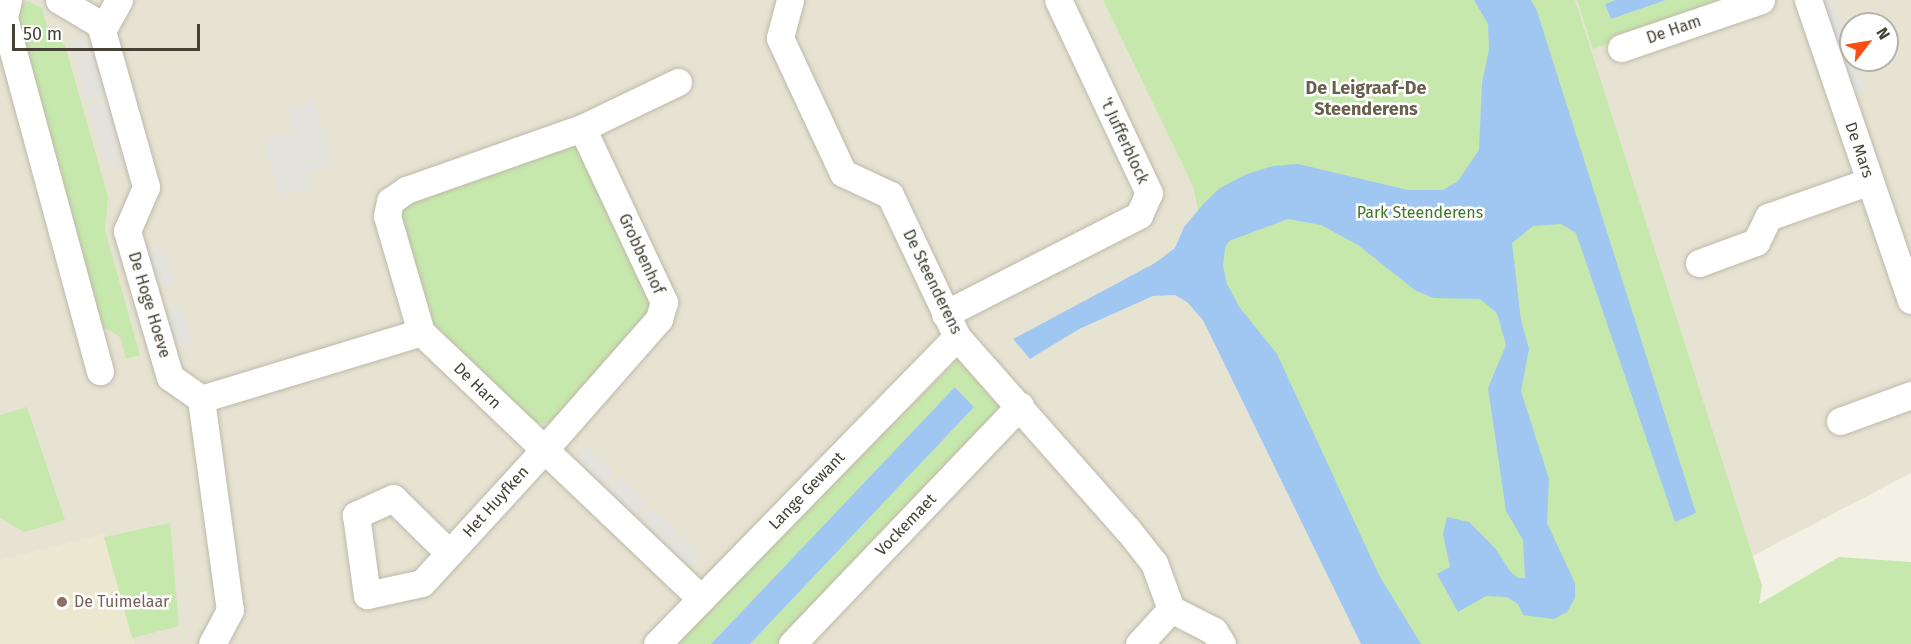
<!DOCTYPE html>
<html>
<head>
<meta charset="utf-8">
<style>
	body { margin:0 }
	#map { position:relative; width:1911px; height:644px; overflow:hidden; background:#f3f0e5; font-family:"Fira Sans",sans-serif }
	div>[style] { position:absolute }
	.residential>* { inset:0; background:#e7e3d3 }
	.education>* { inset:0; background:#ece7cf }
	.green>* { inset:0; background:#c7e8ad }
	.parking>* { inset:0; background:#e3e2dd }
	.water>* { inset:0; background:#a0c7f1 }
	.roads { filter:drop-shadow(0 0 2px #beb9a8) drop-shadow(0 0 2px #beb9a8) }
	.minor>* { height:27px; margin:-13.5px; padding:0 13.5px; transform-origin:13.5px; border-radius:13.5px; background:#fff }
	.dots>* { width:16px; height:16px; translate:-50% -50%; box-sizing:border-box; border:3px solid #fff; border-radius:50% }
	span { translate:-50% -50%; white-space:nowrap; text-align:center; line-height:1.15; -webkit-text-stroke:5px #fff; paint-order:stroke }
	.street-label { font-size:16px; color:#454135 }
	.park-label { font-size:16px; color:#3d7727 }
	.education-label { font-size:16px; color:#785e54 }
	.left { translate:0 -50%; text-align:left }
	.neighbourhood-label { font-size:18px; color:#68604c; font-weight:700 }
	.north { position:absolute; left:1839px; top:12px; width:60px; height:60px; box-sizing:border-box; background:#fff; border:2px solid #b5b3ae; border-radius:50%; rotate:59deg; font-size:16px; font-weight:700; line-height:24px; text-align:center; color:#454135 }
	.north::after { content:''; display:block; margin:auto; width:21px; height:27px; background:#fc4e13; clip-path:polygon(50% 0,100% 100%,50% 72%,0 100%) }
	.scale { position:absolute; left:12px; top:24px; width:188px; height:27px; box-sizing:border-box; border:3px solid #454135; border-top:0; padding-left:8px; font-size:18px; line-height:21px; white-space:nowrap; color:#454135; -webkit-text-stroke:4px #fff; paint-order:stroke }
</style>
</head>
<body>
<div id="map">
	<div class="residential">
		<i style="clip-path:polygon(evenodd,0 0,1911px 0,1911px 473px,1732px 567px,1725px 644px,0 644px,0 0,1851px 24px,1887px 24px,1887px 60px,1851px 60px,1851px 24px)"></i>
	</div>
	<div class="education">
		<i style="clip-path:polygon(104px 534px,135px 644px,0 644px,0 560px)"></i>
	</div>
	<div class="green">
		<i style="clip-path:polygon(1103px 0,1575px 0,1762px 585px,1759px 604px,1839px 557px,1911px 562px,1911px 644px,1388px 644px,1210px 268px,1193px 186px)"></i>
		<i style="clip-path:polygon(1577px 0,1615px 0,1605px 4px,1611px 19px,1666px 0,1734px 0,1593px 49px)"></i>
		<i style="clip-path:polygon(27px 1px,42px 8px,48px 31px,65px 45px,108px 197px,105px 230px,140px 355px,126px 359px,120px 337px,101px 325px,19px 25px,18px 7px)"></i>
		<i style="clip-path:polygon(574px 145px,584px 155px,650px 296px,650px 312px,556px 419px,545px 424px,533px 421px,428px 325px,397px 229px,400px 208px,409px 200px)"></i>
		<i style="clip-path:polygon(958px 359px,1001px 409px,777px 644px,750px 644px,974px 407px,956px 387px,711px 644px,673px 644px)"></i>
		<i style="clip-path:polygon(27px 407px,65px 520px,24px 532px,0 518px,0 415px)"></i>
		<i style="clip-path:polygon(170px 523px,179px 626px,132px 638px,104px 537px)"></i>
	</div>
	<div class="parking">
		<i style="clip-path:polygon(1812px 0,1833px 0,1865px 90px,1846px 97px)"></i>
		<i style="clip-path:polygon(102px 31px,119px 91px,87px 100px,70px 41px)"></i>
		<i style="clip-path:polygon(120px 96px,138px 160px,107px 169px,88px 105px)"></i>
		<i style="clip-path:polygon(314px 100px,333px 165px,306px 173px,310px 188px,281px 196px,264px 140px,294px 131px,287px 108px)"></i>
		<i style="clip-path:polygon(163px 245px,174px 282px,144px 291px,134px 254px)"></i>
		<i style="clip-path:polygon(181px 306px,193px 343px,163px 352px,152px 314px)"></i>
		<i style="clip-path:polygon(588px 447px,615px 473px,602px 486px,575px 460px)"></i>
		<i style="clip-path:polygon(619px 477px,646px 503px,633px 516px,606px 490px)"></i>
		<i style="clip-path:polygon(650px 507px,677px 533px,665px 546px,638px 520px)"></i>
		<i style="clip-path:polygon(681px 535px,701px 555px,689px 568px,668px 548px)"></i>
	</div>
	<div class="water">
		<i style="clip-path:polygon(1474px 0,1531px 0,1537px 11px,1696px 513px,1675px 522px,1576px 233px,1561px 224px,1533px 226px,1512px 243px,1521px 320px,1529px 349px,1521px 391px,1549px 479px,1547px 523px,1575px 583px,1575px 598px,1567px 612px,1554px 619px,1523px 615px,1518px 604px,1507px 597px,1486px 596px,1458px 612px,1437px 574px,1450px 567px,1443px 534px,1447px 517px,1469px 522px,1495px 548px,1510px 571px,1518px 578px,1525px 578px,1523px 540px,1506px 511px,1488px 388px,1506px 345px,1497px 313px,1480px 299px,1434px 298px,1416px 291px,1358px 245px,1321px 225px,1288px 219px,1253px 232px,1229px 241px,1225px 248px,1223px 266px,1227px 284px,1240px 308px,1277px 354px,1379px 575px,1421px 644px,1361px 644px,1203px 320px,1187px 302px,1175px 295px,1153px 296px,1079px 329px,1030px 359px,1013px 339px,1155px 263px,1175px 248px,1184px 227px,1205px 202px,1220px 188px,1247px 174px,1273px 166px,1298px 164px,1408px 190px,1443px 190px,1458px 181px,1479px 150px,1482px 83px,1489px 49px,1488px 24px)"></i>
		<i style="clip-path:polygon(1615px 0,1666px 0,1611px 19px,1605px 4px)"></i>
		<i style="clip-path:polygon(955px 387px,974px 407px,750px 644px,711px 644px)"></i>
	</div>
	<div class="roads">
		<div class="minor">
			<i style="left:8px;top:0;width:18px;rotate:103deg"></i>
			<i style="left:4px;top:18px;width:366px;rotate:74.8deg"></i>
			<i style="left:59px;top:0;width:51px;rotate:30.6deg"></i>
			<i style="left:119px;top:0;width:35px;rotate:119deg"></i>
			<i style="left:102px;top:31px;width:162px;rotate:74.2deg"></i>
			<i style="left:146px;top:187px;width:48px;rotate:113.4deg"></i>
			<i style="left:127px;top:231px;width:152px;rotate:73.6deg"></i>
			<i style="left:170px;top:377px;width:38px;rotate:35deg"></i>
			<i style="left:201px;top:399px;width:213px;rotate:82.2deg"></i>
			<i style="left:230px;top:610px;width:38px;rotate:118deg"></i>
			<i style="left:790px;top:0;width:39px;rotate:105deg"></i>
			<i style="left:780px;top:38px;width:149px;rotate:65deg"></i>
			<i style="left:843px;top:173px;width:52px;rotate:25.1deg"></i>
			<i style="left:890px;top:195px;width:157px;rotate:64.7deg"></i>
			<i style="left:957px;top:337px;width:258px;rotate:48.5deg"></i>
			<i style="left:1128px;top:530px;width:42px;rotate:51.8deg"></i>
			<i style="left:1154px;top:563px;width:49px;rotate:69.7deg"></i>
			<i style="left:1808px;top:0;width:317px;rotate:71.1deg"></i>
			<i style="left:1621px;top:48px;width:148px;rotate:-18.9deg"></i>
			<i style="left:678px;top:82px;width:106px;rotate:154.4deg"></i>
			<i style="left:582px;top:128px;width:187px;rotate:160.6deg"></i>
			<i style="left:406px;top:190px;width:19px;rotate:145deg"></i>
			<i style="left:390px;top:201px;width:15px;rotate:101deg"></i>
			<i style="left:387px;top:216px;width:121px;rotate:73.7deg"></i>
			<i style="left:421px;top:332px;width:387px;rotate:43.6deg"></i>
			<i style="left:1699px;top:263px;width:61px;rotate:-20.2deg"></i>
			<i style="left:1756px;top:242px;width:28px;rotate:-64deg"></i>
			<i style="left:1768px;top:217px;width:108px;rotate:-19.4deg"></i>
			<i style="left:945px;top:314px;width:218px;rotate:-27deg"></i>
			<i style="left:1139px;top:215px;width:24px;rotate:-66deg"></i>
			<i style="left:1149px;top:193px;width:213px;rotate:-115.2deg"></i>
			<i style="left:201px;top:399px;width:230px;rotate:-16.9deg"></i>
			<i style="left:1840px;top:421px;width:76px;rotate:-20.1deg"></i>
			<i style="left:449px;top:553px;width:78px;rotate:-135.5deg"></i>
			<i style="left:393px;top:498px;width:41px;rotate:155.3deg"></i>
			<i style="left:356px;top:515px;width:81px;rotate:82.2deg"></i>
			<i style="left:367px;top:595px;width:56px;rotate:-12.3deg"></i>
			<i style="left:422px;top:583px;width:179px;rotate:-47.5deg"></i>
			<i style="left:543px;top:451px;width:176px;rotate:-48.7deg"></i>
			<i style="left:659px;top:319px;width:18px;rotate:-74deg"></i>
			<i style="left:664px;top:302px;width:192px;rotate:-115.2deg"></i>
			<i style="left:1171px;top:609px;width:48px;rotate:27.1deg"></i>
			<i style="left:1214px;top:631px;width:15px;rotate:58deg"></i>
			<i style="left:657px;top:644px;width:429px;rotate:-45.7deg"></i>
			<i style="left:792px;top:644px;width:330px;rotate:-46.3deg"></i>
			<i style="left:1139px;top:644px;width:47px;rotate:-47.6deg"></i>
		</div>
	</div>
	<div class="dots">
		<i style="left:62px;top:602px;background:#8d6e63"></i>
	</div>
	<div class="street-label">
		<span style="left:1674px;top:30px;rotate:-19deg">De Ham</span>
		<span style="left:1124px;top:141px;rotate:65deg">'t Jufferblock</span>
		<span style="left:1859px;top:150px;rotate:71deg">De Mars</span>
		<span style="left:641px;top:254px;rotate:65deg">Grobbenhof</span>
		<span style="left:932px;top:282px;rotate:64deg">De Steenderens</span>
		<span style="left:149px;top:305px;rotate:73deg">De Hoge Hoeve</span>
		<span style="left:477px;top:386px;rotate:44deg">De Harn</span>
		<span style="left:807px;top:491px;rotate:-46deg">Lange Gewant</span>
		<span style="left:496px;top:502px;rotate:-48deg">Het Huyfken</span>
		<span style="left:906px;top:525px;rotate:-46deg">Vockemaet</span>
	</div>
	<div class="park-label">
		<span style="left:1420px;top:213px">Park Steenderens</span>
	</div>
	<div class="education-label">
		<span class="left" style="left:74px;top:602px">De Tuimelaar</span>
	</div>
	<div class="neighbourhood-label">
		<span style="left:1366px;top:99px">De Leigraaf-De<br>Steenderens</span>
	</div>
	<div class="north">N</div>
	<div class="scale">50 m</div>
</div>
</body>
</html>
